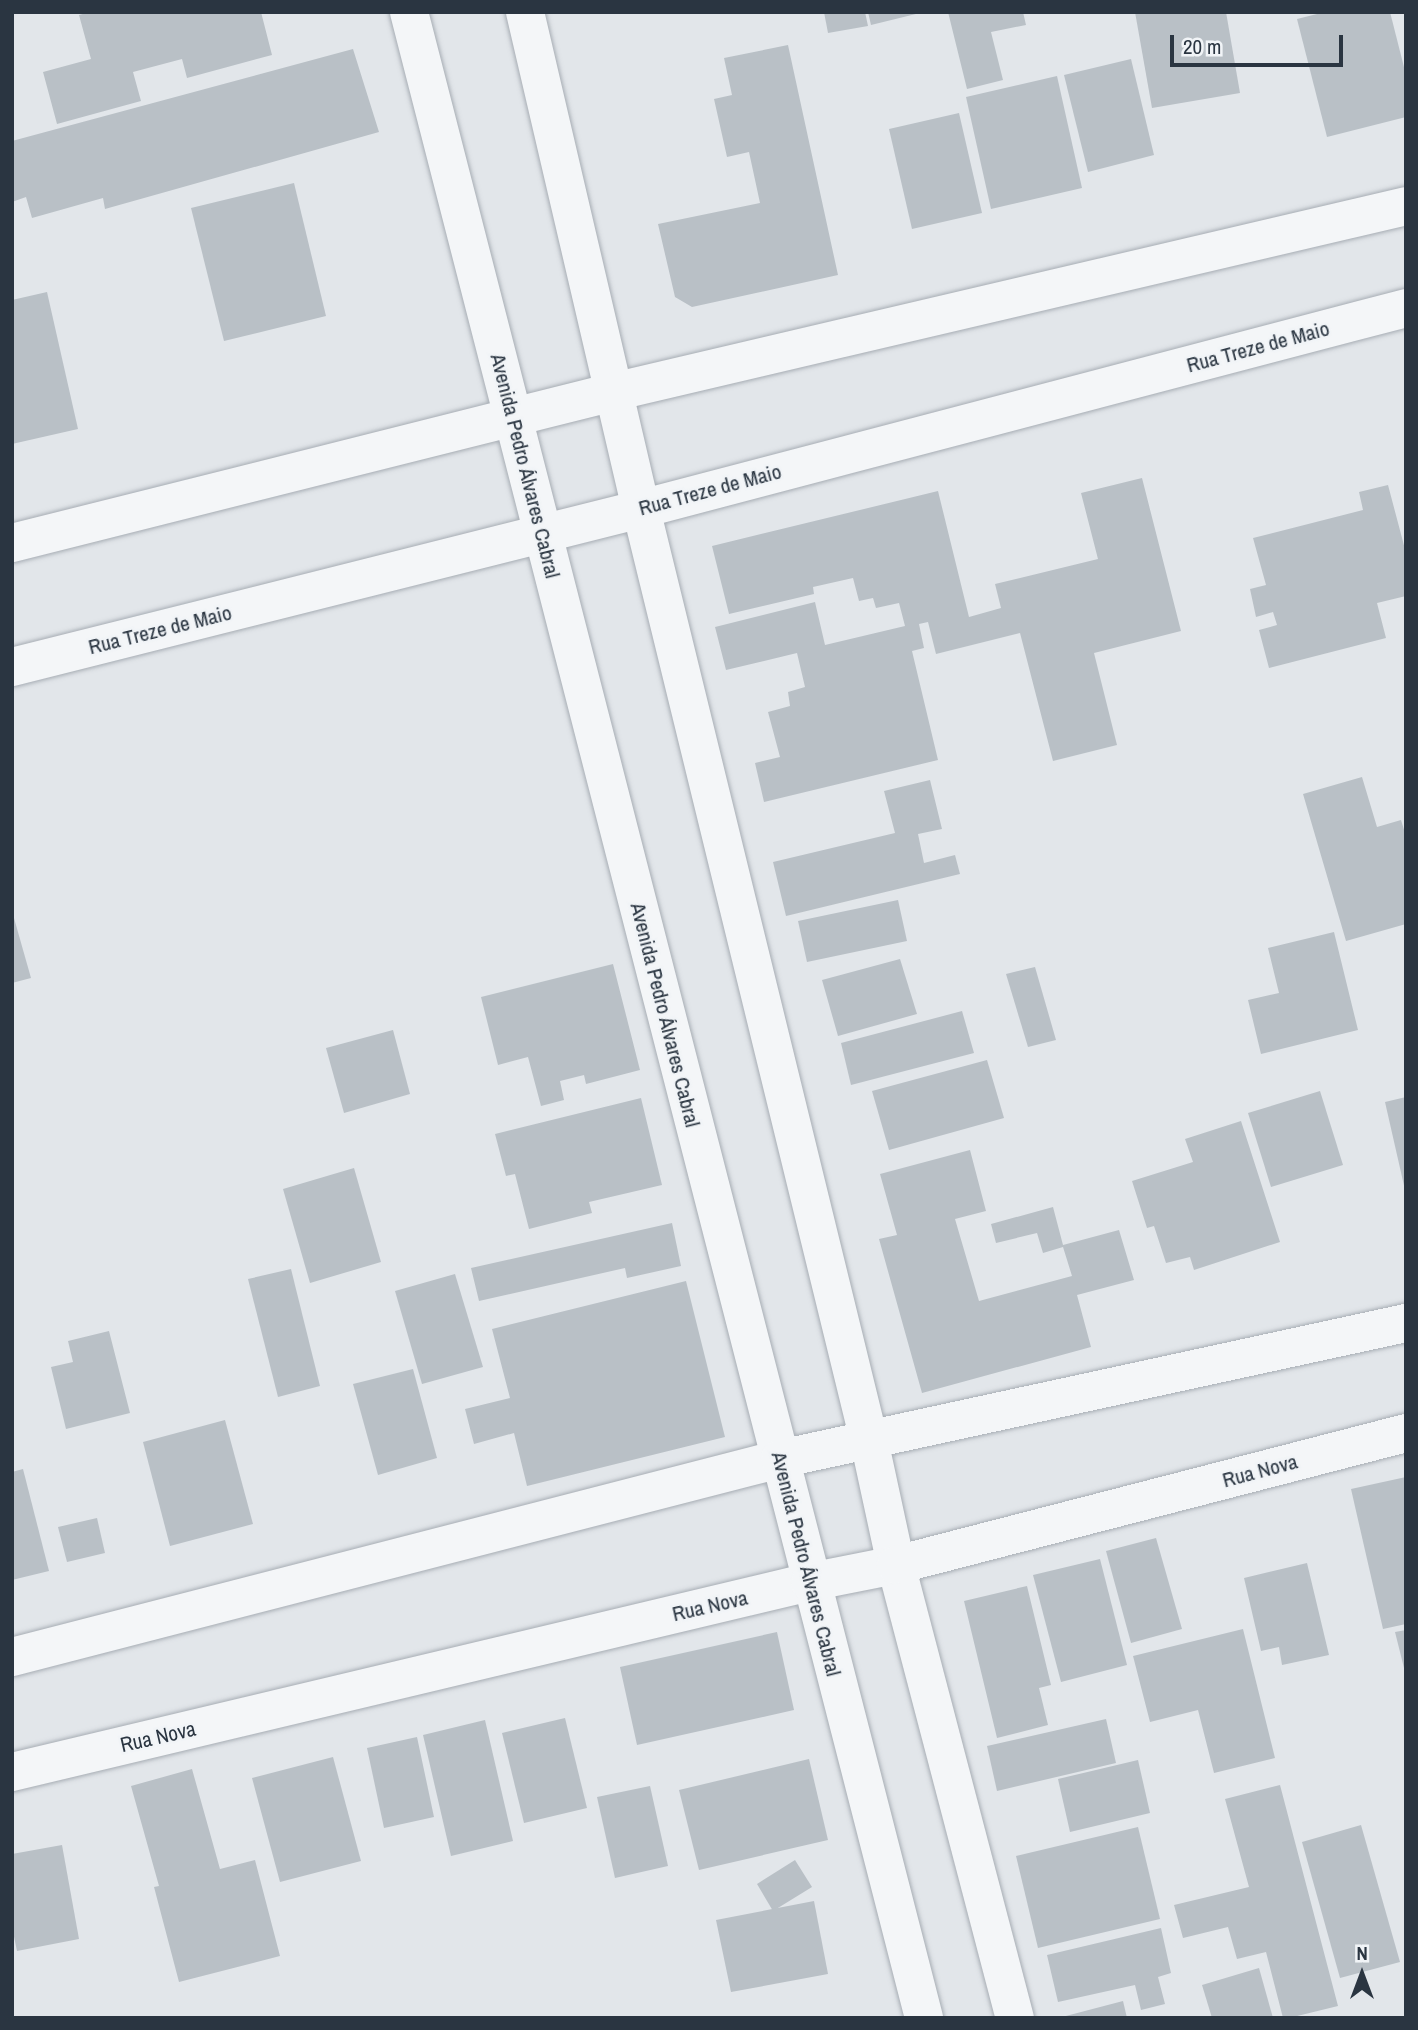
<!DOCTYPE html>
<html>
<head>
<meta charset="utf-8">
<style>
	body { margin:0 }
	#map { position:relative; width:1418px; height:2030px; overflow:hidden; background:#e2e6ea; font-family:"Archivo Narrow",sans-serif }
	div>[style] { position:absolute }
	.building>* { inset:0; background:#b9c0c6 }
	.roads { filter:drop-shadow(0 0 2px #a7adb4) drop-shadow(0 0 2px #a7adb4) }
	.street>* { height:38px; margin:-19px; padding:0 19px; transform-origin:19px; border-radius:19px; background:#f4f6f8 }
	span { translate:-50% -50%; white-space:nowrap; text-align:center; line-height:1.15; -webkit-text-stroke:5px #f1f4f7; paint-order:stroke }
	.street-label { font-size:21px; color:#2a3541 }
	.frame { position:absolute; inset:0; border:14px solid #2a3541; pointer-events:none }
	.north { position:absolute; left:1327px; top:1939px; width:70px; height:70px; -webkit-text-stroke:5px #f1f4f7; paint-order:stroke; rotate:0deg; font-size:19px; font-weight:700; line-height:28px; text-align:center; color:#2a3541 }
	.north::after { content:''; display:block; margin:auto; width:24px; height:32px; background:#2a3541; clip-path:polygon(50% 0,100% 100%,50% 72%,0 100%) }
	.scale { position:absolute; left:1170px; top:35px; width:173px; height:32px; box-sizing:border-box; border:4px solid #2a3541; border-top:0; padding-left:9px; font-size:21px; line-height:24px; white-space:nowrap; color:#2a3541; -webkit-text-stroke:5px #f1f4f7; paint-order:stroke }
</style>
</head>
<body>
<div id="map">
	<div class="building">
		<i style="clip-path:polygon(90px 12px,261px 12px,272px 55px,187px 78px,182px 59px,133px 72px,141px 101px,57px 124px,43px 72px,91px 59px,79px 15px)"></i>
		<i style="clip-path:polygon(824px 12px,865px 12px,868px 26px,828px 33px)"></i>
		<i style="clip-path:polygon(868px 12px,919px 12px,920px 13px,871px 25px)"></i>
		<i style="clip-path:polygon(948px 12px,1023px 12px,1026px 25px,991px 32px,1003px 80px,967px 89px)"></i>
		<i style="clip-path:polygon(1135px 12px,1226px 12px,1240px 93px,1152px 108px)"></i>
		<i style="clip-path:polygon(1325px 12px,1390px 12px,1406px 75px,1406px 117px,1327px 137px,1297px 19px)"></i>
		<i style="clip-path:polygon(788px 45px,838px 275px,692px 307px,675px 297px,658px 224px,760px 203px,749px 152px,727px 157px,714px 99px,732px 95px,724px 58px)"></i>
		<i style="clip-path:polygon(353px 49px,379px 132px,105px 209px,103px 198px,32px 218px,26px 197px,12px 202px,12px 141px)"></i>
		<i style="clip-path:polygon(1131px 59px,1154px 155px,1088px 172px,1064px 75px)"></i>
		<i style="clip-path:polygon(1057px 76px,1082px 188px,991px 209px,966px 97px)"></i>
		<i style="clip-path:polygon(959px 113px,982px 213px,912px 229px,889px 129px)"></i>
		<i style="clip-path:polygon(294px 183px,326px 316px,224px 341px,191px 208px)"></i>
		<i style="clip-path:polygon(47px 292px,78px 429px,12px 444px,12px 300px)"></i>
		<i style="clip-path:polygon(1142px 478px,1181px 631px,1094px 653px,1117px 745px,1053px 761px,1020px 633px,936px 654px,928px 622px,919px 624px,924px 648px,912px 651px,938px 760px,764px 802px,755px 763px,780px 757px,768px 712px,790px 706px,788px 692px,805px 687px,797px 653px,726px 670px,715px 627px,815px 602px,825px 645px,905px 626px,899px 603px,876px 608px,873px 598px,859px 601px,853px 578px,813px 587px,814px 594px,729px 614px,712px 546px,938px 491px,969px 617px,1001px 608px,995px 584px,1098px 559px,1081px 493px)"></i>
		<i style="clip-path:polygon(1388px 485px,1406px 553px,1406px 596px,1377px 603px,1386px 638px,1269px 668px,1259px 630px,1277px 625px,1273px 612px,1256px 617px,1250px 589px,1266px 585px,1253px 538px,1363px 510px,1359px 492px)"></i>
		<i style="clip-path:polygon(1362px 777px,1377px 827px,1401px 820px,1406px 836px,1406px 924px,1346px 941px,1303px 794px)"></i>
		<i style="clip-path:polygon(930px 780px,942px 829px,918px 834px,924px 863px,955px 855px,960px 874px,786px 916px,773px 862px,895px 833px,884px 791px)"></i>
		<i style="clip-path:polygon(898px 900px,907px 941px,807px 962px,798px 921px)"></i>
		<i style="clip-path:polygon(12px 911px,31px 978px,12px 983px)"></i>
		<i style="clip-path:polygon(1334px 932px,1358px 1030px,1261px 1054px,1248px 1000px,1279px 993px,1268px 948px)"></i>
		<i style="clip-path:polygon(900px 959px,917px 1014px,838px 1036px,822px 980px)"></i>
		<i style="clip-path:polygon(613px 964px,640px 1070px,586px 1084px,584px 1075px,560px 1081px,564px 1100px,541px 1106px,528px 1057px,498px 1065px,481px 997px)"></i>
		<i style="clip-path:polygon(1035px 967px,1056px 1040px,1028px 1047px,1006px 974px)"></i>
		<i style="clip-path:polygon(962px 1011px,974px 1053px,851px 1085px,841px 1043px)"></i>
		<i style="clip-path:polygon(393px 1030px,410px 1094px,344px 1113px,326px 1048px)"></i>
		<i style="clip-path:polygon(987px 1060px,1004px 1118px,889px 1150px,872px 1091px)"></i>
		<i style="clip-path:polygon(1320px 1091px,1343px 1165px,1271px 1187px,1248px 1113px)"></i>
		<i style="clip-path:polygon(1406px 1097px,1406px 1190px,1405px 1190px,1385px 1102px)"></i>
		<i style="clip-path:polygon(641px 1098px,662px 1185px,589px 1202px,592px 1213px,529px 1229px,515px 1174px,506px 1176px,495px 1134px)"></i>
		<i style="clip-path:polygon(1241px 1121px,1280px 1242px,1194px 1270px,1190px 1257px,1166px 1263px,1154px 1226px,1147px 1228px,1132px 1181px,1193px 1162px,1185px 1139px)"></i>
		<i style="clip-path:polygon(970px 1150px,986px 1211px,955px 1219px,979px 1301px,1072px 1276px,1063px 1247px,1043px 1253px,1037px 1233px,996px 1243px,991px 1224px,1053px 1207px,1063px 1245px,1119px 1230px,1134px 1280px,1077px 1295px,1091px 1347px,922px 1393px,879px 1239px,897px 1235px,880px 1174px)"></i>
		<i style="clip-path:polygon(354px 1168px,381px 1262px,310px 1283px,283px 1189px)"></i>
		<i style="clip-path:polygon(672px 1223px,681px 1266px,627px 1278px,625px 1268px,479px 1301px,471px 1268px)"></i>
		<i style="clip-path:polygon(291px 1269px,320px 1386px,278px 1397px,248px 1279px)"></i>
		<i style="clip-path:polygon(455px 1274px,483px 1367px,422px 1384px,395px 1291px)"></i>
		<i style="clip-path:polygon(686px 1281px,725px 1437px,527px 1486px,514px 1433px,474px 1444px,465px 1409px,510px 1398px,492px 1329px)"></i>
		<i style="clip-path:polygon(109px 1331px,130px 1413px,66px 1429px,51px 1367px,73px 1362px,68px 1341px)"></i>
		<i style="clip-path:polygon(413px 1369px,437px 1458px,378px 1475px,353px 1384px)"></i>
		<i style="clip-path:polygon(225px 1420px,253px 1524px,170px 1546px,143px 1442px)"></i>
		<i style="clip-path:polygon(23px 1469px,49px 1571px,12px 1580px,12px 1472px)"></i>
		<i style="clip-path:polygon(1406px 1477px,1406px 1624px,1383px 1629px,1351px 1489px)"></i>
		<i style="clip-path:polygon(97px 1518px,105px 1553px,67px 1562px,58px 1527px)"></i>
		<i style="clip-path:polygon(1156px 1538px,1182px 1629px,1131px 1643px,1106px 1551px)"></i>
		<i style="clip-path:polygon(1100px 1559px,1127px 1665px,1061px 1682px,1033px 1575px)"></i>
		<i style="clip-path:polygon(1307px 1563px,1329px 1655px,1282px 1665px,1279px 1647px,1261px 1651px,1244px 1578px)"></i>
		<i style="clip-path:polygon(1027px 1586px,1051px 1685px,1039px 1688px,1048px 1725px,997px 1738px,964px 1601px)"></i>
		<i style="clip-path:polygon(1243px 1629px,1275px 1758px,1214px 1773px,1198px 1710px,1150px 1722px,1133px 1656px)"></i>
		<i style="clip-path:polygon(1406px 1630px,1406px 1672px,1405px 1672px,1395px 1632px)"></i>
		<i style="clip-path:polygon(777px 1632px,794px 1710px,637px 1745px,620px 1667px)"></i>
		<i style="clip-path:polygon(565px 1718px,587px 1808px,524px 1823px,502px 1733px)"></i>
		<i style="clip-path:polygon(1106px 1719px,1116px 1763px,997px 1791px,987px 1746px)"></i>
		<i style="clip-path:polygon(485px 1720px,513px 1841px,451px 1856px,423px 1735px)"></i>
		<i style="clip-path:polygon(417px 1737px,434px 1817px,384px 1828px,367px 1748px)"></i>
		<i style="clip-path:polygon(333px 1757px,361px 1861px,280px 1882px,252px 1778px)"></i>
		<i style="clip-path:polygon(809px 1759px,828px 1840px,699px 1870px,679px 1790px)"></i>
		<i style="clip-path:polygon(1138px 1760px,1150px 1813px,1070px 1832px,1058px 1779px)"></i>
		<i style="clip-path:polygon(192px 1769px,220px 1869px,255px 1860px,280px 1956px,179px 1982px,154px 1887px,159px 1886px,131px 1786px)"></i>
		<i style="clip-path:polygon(1280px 1785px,1338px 2006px,1289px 2018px,1283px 2018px,1266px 1952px,1237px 1959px,1228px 1927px,1183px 1938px,1174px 1905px,1249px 1887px,1225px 1799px)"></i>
		<i style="clip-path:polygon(650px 1786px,668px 1866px,615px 1878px,597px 1797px)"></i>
		<i style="clip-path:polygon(1361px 1825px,1400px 1962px,1340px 1978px,1302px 1842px)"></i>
		<i style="clip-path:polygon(1138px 1827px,1160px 1919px,1038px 1948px,1016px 1856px)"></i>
		<i style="clip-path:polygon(62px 1845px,79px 1939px,17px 1951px,12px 1927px,12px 1854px)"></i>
		<i style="clip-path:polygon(795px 1860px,812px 1887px,773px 1911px,757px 1884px)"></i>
		<i style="clip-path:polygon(814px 1901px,828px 1974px,731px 1992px,716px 1920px)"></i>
		<i style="clip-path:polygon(1161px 1928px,1171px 1973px,1158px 1977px,1165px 2004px,1141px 2010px,1135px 1985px,1058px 2002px,1047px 1955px)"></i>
		<i style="clip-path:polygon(1259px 1968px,1273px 2018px,1212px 2018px,1202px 1985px)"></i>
		<i style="clip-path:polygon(1123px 2001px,1127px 2018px,1062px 2018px,1062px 2017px)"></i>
	</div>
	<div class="roads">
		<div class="street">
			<i style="left:409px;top:12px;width:2071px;rotate:75.6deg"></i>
			<i style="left:525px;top:12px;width:510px;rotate:76.86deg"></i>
			<i style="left:641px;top:509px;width:959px;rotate:76.24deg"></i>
			<i style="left:869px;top:1440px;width:128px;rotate:77.8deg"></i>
			<i style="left:896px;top:1565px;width:468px;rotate:75.3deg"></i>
			<i style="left:12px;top:543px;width:620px;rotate:-14.1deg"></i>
			<i style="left:613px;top:392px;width:815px;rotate:-13.2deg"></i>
			<i style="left:12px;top:667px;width:649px;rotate:-14.1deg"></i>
			<i style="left:641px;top:509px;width:791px;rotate:-14.72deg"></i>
			<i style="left:12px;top:1657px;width:793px;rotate:-14.46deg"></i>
			<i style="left:780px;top:1459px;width:641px;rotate:-12.26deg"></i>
			<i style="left:12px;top:1772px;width:820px;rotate:-13.39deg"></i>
			<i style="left:810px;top:1582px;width:88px;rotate:-11.2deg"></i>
			<i style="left:896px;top:1565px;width:527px;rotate:-14.51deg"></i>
		</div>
	</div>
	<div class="street-label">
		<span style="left:1258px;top:347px;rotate:-15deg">Rua Treze de Maio</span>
		<span style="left:525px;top:466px;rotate:76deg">Avenida Pedro Álvares Cabral</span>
		<span style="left:710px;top:490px;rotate:-15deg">Rua Treze de Maio</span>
		<span style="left:160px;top:630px;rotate:-14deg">Rua Treze de Maio</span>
		<span style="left:665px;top:1015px;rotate:76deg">Avenida Pedro Álvares Cabral</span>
		<span style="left:1260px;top:1471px;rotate:-15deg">Rua Nova</span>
		<span style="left:806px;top:1564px;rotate:76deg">Avenida Pedro Álvares Cabral</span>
		<span style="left:710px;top:1606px;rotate:-13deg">Rua Nova</span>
		<span style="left:158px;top:1737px;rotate:-13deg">Rua Nova</span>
	</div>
	<div class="frame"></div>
	<div class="north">N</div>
	<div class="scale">20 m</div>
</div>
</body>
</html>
